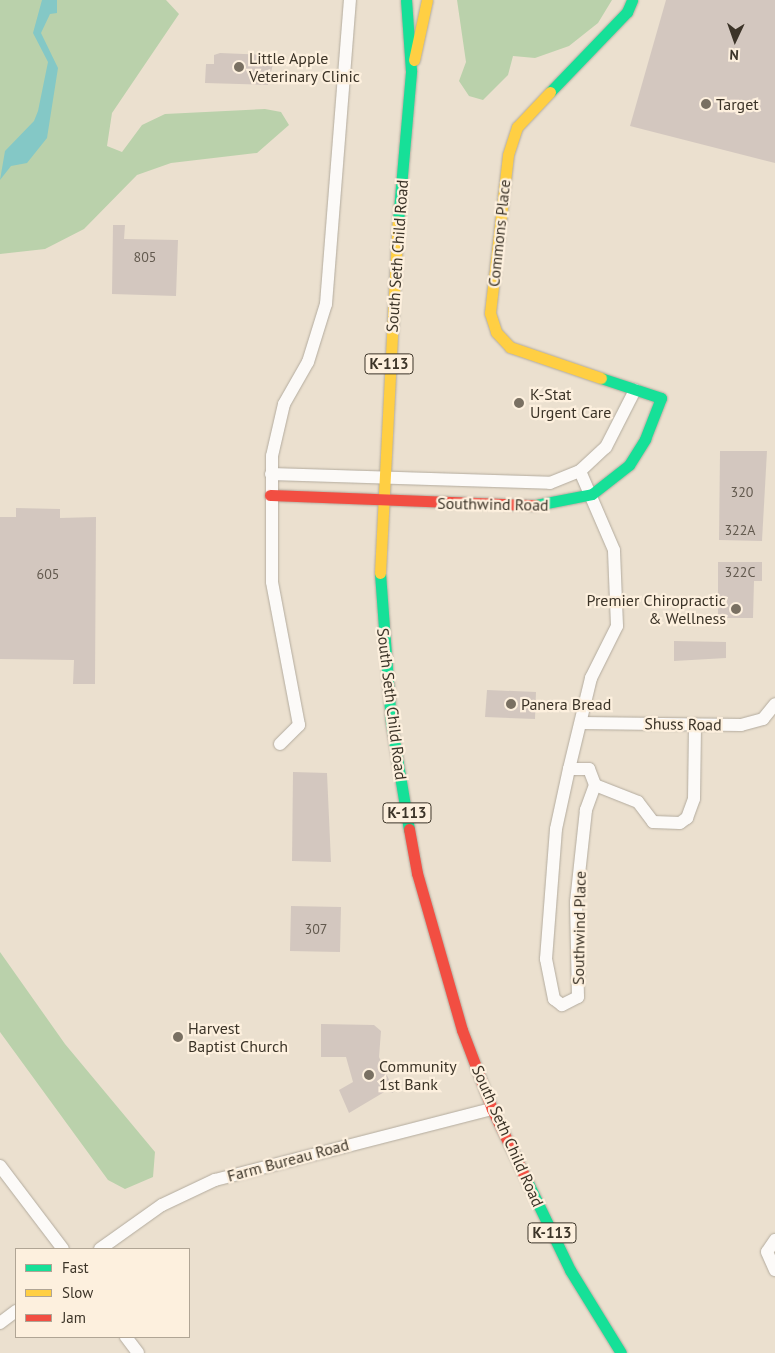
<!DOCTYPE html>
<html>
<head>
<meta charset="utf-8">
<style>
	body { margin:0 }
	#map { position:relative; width:775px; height:1353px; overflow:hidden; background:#ebe0cf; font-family:"PT Sans",sans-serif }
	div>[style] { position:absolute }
	.forest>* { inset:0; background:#bad1ab }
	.water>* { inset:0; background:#84c8c6 }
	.building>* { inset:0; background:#d3c7bf }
	.roads { filter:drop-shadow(0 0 1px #b3ab9e) drop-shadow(0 0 1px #b3ab9e) }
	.street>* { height:12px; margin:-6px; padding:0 6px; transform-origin:6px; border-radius:6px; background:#fcfaf8 }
	.fast>* { height:11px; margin:-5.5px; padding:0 5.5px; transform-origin:5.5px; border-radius:5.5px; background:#16e098 }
	.slow>* { height:11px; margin:-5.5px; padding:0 5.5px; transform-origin:5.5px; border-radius:5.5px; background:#ffcf43 }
	.jam>* { height:11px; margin:-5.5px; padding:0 5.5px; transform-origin:5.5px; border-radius:5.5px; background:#f24e42 }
	.dots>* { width:14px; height:14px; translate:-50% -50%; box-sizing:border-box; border:2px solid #fdf0de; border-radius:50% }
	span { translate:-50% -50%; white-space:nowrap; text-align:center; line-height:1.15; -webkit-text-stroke:4.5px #fdf0de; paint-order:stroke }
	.number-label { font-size:14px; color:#62594e }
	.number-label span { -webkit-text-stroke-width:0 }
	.shield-label span { padding:1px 4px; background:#fdf0de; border:1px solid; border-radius:4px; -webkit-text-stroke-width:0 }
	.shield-label { font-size:15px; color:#3c3428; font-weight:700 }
	.poi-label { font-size:16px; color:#3c3428 }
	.left { translate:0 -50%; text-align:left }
	.right { translate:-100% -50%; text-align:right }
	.street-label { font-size:16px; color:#3c3428 }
	.legend { position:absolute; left:15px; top:1248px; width:175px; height:90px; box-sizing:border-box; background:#fdf0de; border:1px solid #b0a595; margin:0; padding:6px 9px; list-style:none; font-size:15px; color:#3c3428 }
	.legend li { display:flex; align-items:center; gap:10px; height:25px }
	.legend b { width:25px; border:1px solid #b0a595 }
	.north { position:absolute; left:710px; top:15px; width:50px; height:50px; -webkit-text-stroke:4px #fdf0de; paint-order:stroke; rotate:183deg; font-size:14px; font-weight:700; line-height:20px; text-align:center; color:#3c3428 }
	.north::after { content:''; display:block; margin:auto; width:18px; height:22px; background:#3c3428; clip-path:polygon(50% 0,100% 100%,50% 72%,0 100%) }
</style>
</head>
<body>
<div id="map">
	<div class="forest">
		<i style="clip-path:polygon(0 0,166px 0,179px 14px,112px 113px,107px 146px,122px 152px,142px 125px,165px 114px,265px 109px,281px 112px,289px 125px,257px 153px,171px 163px,137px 175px,84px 229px,45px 249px,0 254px)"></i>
		<i style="clip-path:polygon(457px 0,612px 0,598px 23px,569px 46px,535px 58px,513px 56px,508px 75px,483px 100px,469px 96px,459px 81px,466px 62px)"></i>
		<i style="clip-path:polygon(0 952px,65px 1044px,155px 1152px,153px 1177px,125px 1189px,108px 1180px,0 1032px)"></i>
	</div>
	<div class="water">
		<i style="clip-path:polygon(42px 0,57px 0,57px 13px,50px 14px,41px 33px,58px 68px,47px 138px,27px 163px,11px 166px,0 180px,5px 151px,34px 121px,38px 111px,48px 62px,33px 33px)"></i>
	</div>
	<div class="building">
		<i style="clip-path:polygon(666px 0,775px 0,775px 163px,630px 126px)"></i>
		<i style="clip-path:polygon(220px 53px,268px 55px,268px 64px,273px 64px,268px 85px,205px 83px,206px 64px,214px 64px,214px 55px)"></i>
		<i style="clip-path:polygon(113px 225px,125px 225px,124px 239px,178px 240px,176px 296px,112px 294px)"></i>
		<i style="clip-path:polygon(720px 451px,767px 451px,762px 541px,719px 540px)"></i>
		<i style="clip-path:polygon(16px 508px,60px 509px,60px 518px,96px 517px,95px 684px,73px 684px,74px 660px,0 659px,0 517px,16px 517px)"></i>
		<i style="clip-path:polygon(718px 562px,762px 562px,762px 581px,754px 581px,753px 618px,718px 618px)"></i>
		<i style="clip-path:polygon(674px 641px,726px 642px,726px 658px,674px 661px)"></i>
		<i style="clip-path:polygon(487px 690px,536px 692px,535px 719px,485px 717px)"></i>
		<i style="clip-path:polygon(293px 772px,327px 773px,331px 862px,292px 861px)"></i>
		<i style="clip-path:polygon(291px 906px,341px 907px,340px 952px,290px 951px)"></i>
		<i style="clip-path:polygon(321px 1024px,374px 1025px,381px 1031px,379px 1057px,390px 1082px,396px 1084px,393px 1093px,386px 1091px,349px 1113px,339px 1090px,353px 1082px,346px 1057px,321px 1057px)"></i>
	</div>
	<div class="roads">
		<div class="street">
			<i style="left:271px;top:474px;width:279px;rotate:1.8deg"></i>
			<i style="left:550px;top:483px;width:32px;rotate:-22deg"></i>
			<i style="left:580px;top:471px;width:35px;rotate:-43deg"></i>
			<i style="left:606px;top:447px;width:64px;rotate:-63deg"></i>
			<i style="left:581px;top:723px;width:160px;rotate:0.7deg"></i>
			<i style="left:741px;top:725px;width:23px;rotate:-15deg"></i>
			<i style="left:763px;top:719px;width:19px;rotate:-51deg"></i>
			<i style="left:280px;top:744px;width:27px;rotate:-45deg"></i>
			<i style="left:299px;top:725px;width:146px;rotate:-100.7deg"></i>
			<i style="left:272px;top:582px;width:126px;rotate:-90deg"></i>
			<i style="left:272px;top:456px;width:53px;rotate:-77deg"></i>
			<i style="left:284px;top:404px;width:48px;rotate:-60.3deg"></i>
			<i style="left:308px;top:362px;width:61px;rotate:-72.8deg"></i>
			<i style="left:326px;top:304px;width:305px;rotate:-85.5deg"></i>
			<i style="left:569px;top:769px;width:20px"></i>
			<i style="left:589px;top:769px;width:17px;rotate:69deg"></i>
			<i style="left:595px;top:785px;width:27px;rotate:110deg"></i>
			<i style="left:586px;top:810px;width:93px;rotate:96.2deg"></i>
			<i style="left:576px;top:902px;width:95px;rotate:88.8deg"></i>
			<i style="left:578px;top:997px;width:18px;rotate:153deg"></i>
			<i style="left:562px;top:1005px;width:10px;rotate:-143deg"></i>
			<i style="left:554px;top:999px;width:41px;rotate:-101.3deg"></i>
			<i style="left:546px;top:959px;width:130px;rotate:-85.6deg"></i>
			<i style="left:556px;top:829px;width:61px;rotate:-77.8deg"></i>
			<i style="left:569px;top:769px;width:94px;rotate:-76.4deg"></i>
			<i style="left:591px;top:678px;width:58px;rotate:-63.4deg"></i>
			<i style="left:617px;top:626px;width:76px;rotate:-92.3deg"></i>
			<i style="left:614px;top:550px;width:86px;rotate:-113.3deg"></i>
			<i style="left:595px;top:785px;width:46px;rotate:21.6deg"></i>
			<i style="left:638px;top:802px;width:25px;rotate:53deg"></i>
			<i style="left:653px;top:822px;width:27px;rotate:2deg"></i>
			<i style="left:680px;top:823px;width:9px;rotate:-36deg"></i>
			<i style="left:687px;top:818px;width:20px;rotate:-70deg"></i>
			<i style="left:694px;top:799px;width:74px;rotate:-89.2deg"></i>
			<i style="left:0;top:1166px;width:104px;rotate:52.8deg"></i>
			<i style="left:775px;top:1240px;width:14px;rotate:124deg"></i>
			<i style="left:767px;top:1252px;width:20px;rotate:66deg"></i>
			<i style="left:100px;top:1249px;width:76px;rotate:-35.4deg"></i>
			<i style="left:162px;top:1205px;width:59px;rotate:-25.3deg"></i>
			<i style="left:215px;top:1180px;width:286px;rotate:-14.4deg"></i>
			<i style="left:0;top:1323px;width:20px;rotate:-37deg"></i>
			<i style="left:126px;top:1337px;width:20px;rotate:53deg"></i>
		</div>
		<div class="fast">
			<i style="left:550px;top:92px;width:111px;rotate:-46.1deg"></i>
			<i style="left:627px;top:12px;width:13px;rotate:-67deg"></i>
			<i style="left:398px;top:221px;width:151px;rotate:-85deg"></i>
			<i style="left:411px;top:71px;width:71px;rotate:-94deg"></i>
			<i style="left:536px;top:505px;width:57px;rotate:-11.1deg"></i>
			<i style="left:592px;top:494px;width:47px;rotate:-38.1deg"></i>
			<i style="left:629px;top:465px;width:31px;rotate:-58deg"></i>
			<i style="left:645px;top:439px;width:44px;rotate:-68.7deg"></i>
			<i style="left:661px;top:398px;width:63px;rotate:-161.6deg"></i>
			<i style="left:380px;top:573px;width:149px;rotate:85.8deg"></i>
			<i style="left:391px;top:722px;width:109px;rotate:80.5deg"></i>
			<i style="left:527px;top:1181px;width:99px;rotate:64.2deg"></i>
			<i style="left:570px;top:1270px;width:97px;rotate:58.4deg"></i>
		</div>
		<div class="slow">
			<i style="left:414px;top:60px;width:61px;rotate:-77.8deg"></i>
			<i style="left:550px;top:92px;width:48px;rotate:133.3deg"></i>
			<i style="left:517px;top:127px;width:29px;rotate:108deg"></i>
			<i style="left:508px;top:155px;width:159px;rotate:96.5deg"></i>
			<i style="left:490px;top:313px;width:20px;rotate:72deg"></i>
			<i style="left:496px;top:332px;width:21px;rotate:47deg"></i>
			<i style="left:510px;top:347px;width:96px;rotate:18.8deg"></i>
			<i style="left:380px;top:573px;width:352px;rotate:-87.1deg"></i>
		</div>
		<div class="jam">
			<i style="left:270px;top:495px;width:266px;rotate:2.2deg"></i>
			<i style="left:409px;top:829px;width:45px;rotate:79.7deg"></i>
			<i style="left:417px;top:873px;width:163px;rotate:74deg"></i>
			<i style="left:462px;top:1030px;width:85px;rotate:69.2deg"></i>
			<i style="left:492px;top:1109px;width:80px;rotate:64.1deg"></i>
		</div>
	</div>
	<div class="dots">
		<i style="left:239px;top:67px;background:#797062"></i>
		<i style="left:706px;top:104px;background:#797062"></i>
		<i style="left:519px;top:403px;background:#797062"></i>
		<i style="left:736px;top:609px;background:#797062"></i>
		<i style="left:511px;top:704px;background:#797062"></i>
		<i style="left:178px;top:1037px;background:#797062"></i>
		<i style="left:369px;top:1075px;background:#797062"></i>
	</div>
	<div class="number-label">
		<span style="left:145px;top:257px">805</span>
		<span style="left:742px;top:492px">320</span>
		<span style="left:740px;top:530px">322A</span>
		<span style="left:740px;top:572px">322C</span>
		<span style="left:48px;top:574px">605</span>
		<span style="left:316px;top:929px">307</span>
	</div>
	<div class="shield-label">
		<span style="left:389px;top:364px">K-113</span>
		<span style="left:407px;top:813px">K-113</span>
		<span style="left:552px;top:1233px">K-113</span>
	</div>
	<div class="poi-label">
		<span class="left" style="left:249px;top:67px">Little Apple<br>Veterinary Clinic</span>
		<span class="left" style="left:716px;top:104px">Target</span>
		<span class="left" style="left:530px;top:403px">K-Stat<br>Urgent Care</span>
		<span class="right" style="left:726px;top:609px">Premier Chiropractic<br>&amp; Wellness</span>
		<span class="left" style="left:521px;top:704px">Panera Bread</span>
		<span class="left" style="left:188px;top:1037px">Harvest<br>Baptist Church</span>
		<span class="left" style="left:379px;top:1075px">Community<br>1st Bank</span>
	</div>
	<div class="street-label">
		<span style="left:499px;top:233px;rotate:-84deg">Commons Place</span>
		<span style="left:397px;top:256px;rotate:-86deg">South Seth Child Road</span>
		<span style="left:493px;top:504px;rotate:1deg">Southwind Road</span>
		<span style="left:392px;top:704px;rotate:83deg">South Seth Child Road</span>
		<span style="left:683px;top:724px;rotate:1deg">Shuss Road</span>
		<span style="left:579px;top:928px;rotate:-89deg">Southwind Place</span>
		<span style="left:508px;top:1136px;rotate:66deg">South Seth Child Road</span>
		<span style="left:288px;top:1160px;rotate:-15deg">Farm Bureau Road</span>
	</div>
	<ul class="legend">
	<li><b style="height:6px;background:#16e098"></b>Fast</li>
	<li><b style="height:6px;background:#ffcf43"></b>Slow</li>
	<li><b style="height:6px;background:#f24e42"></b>Jam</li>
	</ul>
	<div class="north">N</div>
</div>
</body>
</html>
